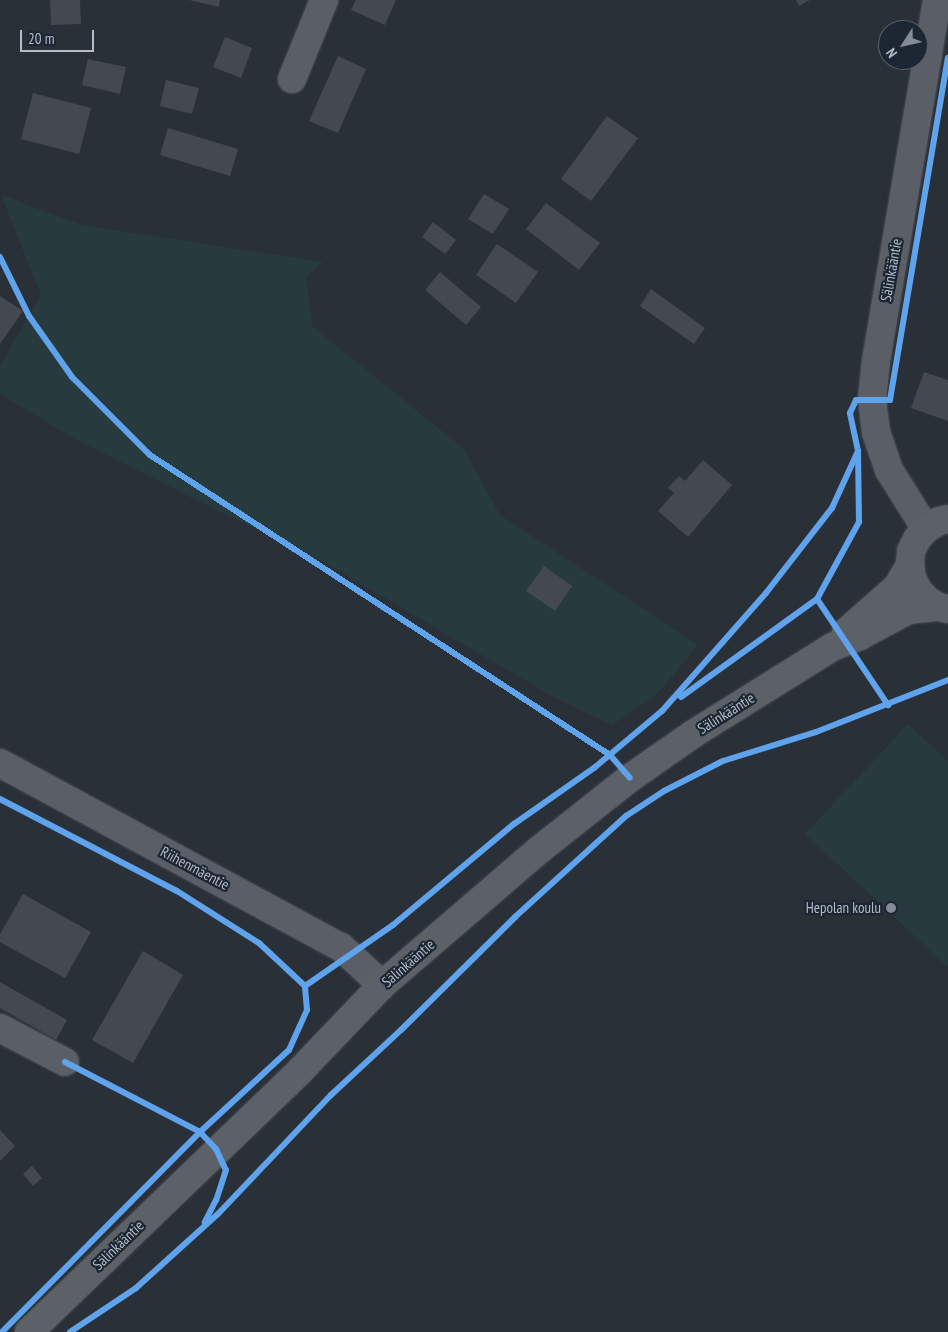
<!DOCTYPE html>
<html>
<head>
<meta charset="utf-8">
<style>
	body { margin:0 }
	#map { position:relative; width:948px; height:1332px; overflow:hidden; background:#2a3038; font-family:"PT Sans Narrow",sans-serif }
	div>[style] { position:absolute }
	.green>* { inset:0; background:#273a3e }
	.building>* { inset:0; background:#444950 }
	.roads { filter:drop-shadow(0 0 1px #484c53) drop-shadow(0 0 1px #484c53) }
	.minor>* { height:28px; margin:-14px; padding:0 14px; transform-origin:14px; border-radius:14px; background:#5a5e66 }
	.major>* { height:28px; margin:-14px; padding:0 14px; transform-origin:14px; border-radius:14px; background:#5c6168 }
	.cycleway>* { height:6px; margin:-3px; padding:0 3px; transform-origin:3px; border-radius:3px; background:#60a3ed }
	.dots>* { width:14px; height:14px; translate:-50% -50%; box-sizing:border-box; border:2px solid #1d2633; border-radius:50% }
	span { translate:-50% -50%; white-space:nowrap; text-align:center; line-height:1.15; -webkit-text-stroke:4.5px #1d2633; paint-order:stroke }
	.street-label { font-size:15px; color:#b4bcc9 }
	.poi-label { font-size:15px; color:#b4bcc9 }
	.right { translate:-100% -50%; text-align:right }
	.north { position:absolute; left:878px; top:20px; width:50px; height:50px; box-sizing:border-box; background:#1d2633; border:1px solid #59626f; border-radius:50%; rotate:235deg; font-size:14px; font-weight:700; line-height:20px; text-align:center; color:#b4bcc9 }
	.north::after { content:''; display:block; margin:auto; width:18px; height:22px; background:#848b96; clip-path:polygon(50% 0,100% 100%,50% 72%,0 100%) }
	.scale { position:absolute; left:20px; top:30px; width:74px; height:22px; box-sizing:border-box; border:2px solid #b4bcc9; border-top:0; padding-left:6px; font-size:15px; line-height:18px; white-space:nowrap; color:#b4bcc9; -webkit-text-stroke:4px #1d2633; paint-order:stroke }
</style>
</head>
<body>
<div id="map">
	<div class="green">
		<i style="clip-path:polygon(1px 195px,81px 225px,323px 262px,306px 277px,312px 326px,463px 448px,500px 515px,698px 645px,657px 694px,612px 725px,550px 695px,317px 558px,200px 502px,75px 439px,0 394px,0 366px,41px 295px)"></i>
		<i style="clip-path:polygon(908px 724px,948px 761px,948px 967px,805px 834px)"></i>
	</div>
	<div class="building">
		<i style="clip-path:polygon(50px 0,80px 0,81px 24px,51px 25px)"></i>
		<i style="clip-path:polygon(189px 0,220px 0,219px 7px)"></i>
		<i style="clip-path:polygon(356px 0,396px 0,385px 25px,351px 10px)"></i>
		<i style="clip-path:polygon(796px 0,810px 0,799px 6px)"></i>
		<i style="clip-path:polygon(225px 37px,252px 48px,241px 78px,213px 67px)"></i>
		<i style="clip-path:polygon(338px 56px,366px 69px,338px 133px,309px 121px)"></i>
		<i style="clip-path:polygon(88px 59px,126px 67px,120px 94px,82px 85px)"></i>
		<i style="clip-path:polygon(166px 80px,199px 88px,192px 114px,160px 106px)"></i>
		<i style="clip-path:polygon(33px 93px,91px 108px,79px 154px,21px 139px)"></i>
		<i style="clip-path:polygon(607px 116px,638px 138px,591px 201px,561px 179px)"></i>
		<i style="clip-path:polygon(168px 128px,238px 149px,230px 176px,160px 155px)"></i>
		<i style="clip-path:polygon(484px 194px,509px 209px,493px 234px,468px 219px)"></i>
		<i style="clip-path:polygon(546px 203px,600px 243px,579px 270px,526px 229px)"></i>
		<i style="clip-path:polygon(433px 222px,456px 240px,445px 254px,422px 237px)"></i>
		<i style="clip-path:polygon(497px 244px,538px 272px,516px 303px,476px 275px)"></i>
		<i style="clip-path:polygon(440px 272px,481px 307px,466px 325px,425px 290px)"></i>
		<i style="clip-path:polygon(651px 289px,705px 328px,694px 344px,640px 306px)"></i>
		<i style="clip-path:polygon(0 296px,23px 311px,0 344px)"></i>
		<i style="clip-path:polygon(924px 372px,948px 380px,948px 421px,911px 408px)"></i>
		<i style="clip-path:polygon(703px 460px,732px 485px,688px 537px,658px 511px,674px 493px,668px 488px,679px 476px,685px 481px)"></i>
		<i style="clip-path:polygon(544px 566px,572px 586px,555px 611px,526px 591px)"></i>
		<i style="clip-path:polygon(23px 894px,91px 932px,65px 978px,0 942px,0 934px)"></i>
		<i style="clip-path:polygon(143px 951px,183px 975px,133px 1063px,92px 1040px)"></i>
		<i style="clip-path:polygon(0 982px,67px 1020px,56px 1040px,0 1008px)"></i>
		<i style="clip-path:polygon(0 1130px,15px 1146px,0 1161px)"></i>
		<i style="clip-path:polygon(32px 1166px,42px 1178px,33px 1186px,23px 1174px)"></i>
	</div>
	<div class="roads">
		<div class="minor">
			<i style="left:292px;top:79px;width:85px;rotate:-67.9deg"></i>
			<i style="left:926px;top:529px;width:70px;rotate:-122.1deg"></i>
			<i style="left:889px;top:470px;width:40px;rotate:-108.9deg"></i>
			<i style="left:876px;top:432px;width:33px;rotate:-97deg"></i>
			<i style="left:872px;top:399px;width:38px;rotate:-84deg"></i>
			<i style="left:876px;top:361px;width:366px;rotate:-80.4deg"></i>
			<i style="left:0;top:763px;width:387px;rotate:28.4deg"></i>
			<i style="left:341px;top:947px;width:56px;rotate:42.8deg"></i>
			<i style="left:0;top:1028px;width:73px;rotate:27.6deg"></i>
		</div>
		<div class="major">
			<i style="left:948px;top:519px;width:9px;rotate:167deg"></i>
			<i style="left:939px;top:521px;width:15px;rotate:148deg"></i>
			<i style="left:926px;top:529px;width:13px;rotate:132deg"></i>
			<i style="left:917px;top:539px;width:13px;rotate:117deg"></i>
			<i style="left:911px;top:551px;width:14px;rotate:94deg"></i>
			<i style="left:910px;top:565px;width:13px;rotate:81deg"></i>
			<i style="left:912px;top:578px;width:13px;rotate:63deg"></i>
			<i style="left:918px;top:590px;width:13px;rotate:48deg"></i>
			<i style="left:927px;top:600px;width:14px;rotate:30deg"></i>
			<i style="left:939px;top:607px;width:9px;rotate:13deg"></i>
			<i style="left:846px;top:632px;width:68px;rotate:-41.4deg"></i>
			<i style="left:897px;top:587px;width:26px;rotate:-59deg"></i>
			<i style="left:29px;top:1332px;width:375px;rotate:-43.9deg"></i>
			<i style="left:299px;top:1072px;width:120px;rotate:-46.3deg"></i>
			<i style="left:382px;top:985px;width:207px;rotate:-40.7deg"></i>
			<i style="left:539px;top:850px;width:116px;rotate:-38.4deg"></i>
			<i style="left:630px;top:778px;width:77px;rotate:-34.9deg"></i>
			<i style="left:693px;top:734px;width:164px;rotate:-32deg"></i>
			<i style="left:832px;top:647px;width:30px;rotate:-21deg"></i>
			<i style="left:860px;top:636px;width:55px;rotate:-28.4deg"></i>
			<i style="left:908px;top:610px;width:31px;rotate:-6deg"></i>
		</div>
	</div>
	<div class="cycleway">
		<i style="left:0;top:257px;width:66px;rotate:63.8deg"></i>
		<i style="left:29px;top:316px;width:75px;rotate:54.8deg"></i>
		<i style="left:72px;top:377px;width:110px;rotate:45deg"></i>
		<i style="left:150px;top:455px;width:549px;rotate:33.11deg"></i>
		<i style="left:610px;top:755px;width:30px;rotate:49deg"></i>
		<i style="left:817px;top:599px;width:128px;rotate:56.2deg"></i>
		<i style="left:681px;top:697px;width:168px;rotate:-35.8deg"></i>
		<i style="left:817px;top:599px;width:88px;rotate:-61.4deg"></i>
		<i style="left:859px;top:522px;width:71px;rotate:-90.8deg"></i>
		<i style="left:858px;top:451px;width:39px;rotate:-102deg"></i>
		<i style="left:850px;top:413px;width:14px;rotate:-65deg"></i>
		<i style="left:856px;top:400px;width:34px"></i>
		<i style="left:890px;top:400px;width:347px;rotate:-80.4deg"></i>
		<i style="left:0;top:799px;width:199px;rotate:27.5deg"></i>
		<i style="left:177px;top:891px;width:97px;rotate:32.4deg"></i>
		<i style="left:259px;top:943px;width:63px;rotate:43.1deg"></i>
		<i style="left:65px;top:1062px;width:152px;rotate:27.4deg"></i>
		<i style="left:200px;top:1132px;width:23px;rotate:47deg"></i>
		<i style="left:216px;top:1149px;width:23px;rotate:65deg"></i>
		<i style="left:226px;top:1170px;width:32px;rotate:108deg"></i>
		<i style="left:216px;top:1200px;width:25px;rotate:117deg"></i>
		<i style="left:2px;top:1332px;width:281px;rotate:-45.3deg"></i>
		<i style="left:200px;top:1132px;width:121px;rotate:-42.7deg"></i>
		<i style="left:289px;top:1050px;width:44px;rotate:-65.8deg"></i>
		<i style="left:307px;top:1010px;width:24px;rotate:-95deg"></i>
		<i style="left:305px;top:986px;width:107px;rotate:-34.7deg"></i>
		<i style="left:393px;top:925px;width:158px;rotate:-39.9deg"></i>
		<i style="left:514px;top:824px;width:98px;rotate:-35deg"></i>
		<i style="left:594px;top:768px;width:89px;rotate:-40deg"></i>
		<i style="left:662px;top:711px;width:157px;rotate:-48.6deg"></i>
		<i style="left:766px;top:593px;width:108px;rotate:-52.2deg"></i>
		<i style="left:832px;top:508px;width:63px;rotate:-65.5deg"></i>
		<i style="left:70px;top:1332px;width:79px;rotate:-33.7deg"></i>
		<i style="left:136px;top:1288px;width:110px;rotate:-42.1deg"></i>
		<i style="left:218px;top:1214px;width:164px;rotate:-46.5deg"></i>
		<i style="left:331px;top:1095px;width:96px;rotate:-42.9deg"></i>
		<i style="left:401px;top:1030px;width:161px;rotate:-44.7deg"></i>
		<i style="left:515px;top:917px;width:150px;rotate:-42.3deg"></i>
		<i style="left:626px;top:816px;width:45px;rotate:-33.3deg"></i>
		<i style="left:664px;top:791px;width:66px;rotate:-27deg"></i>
		<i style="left:723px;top:761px;width:97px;rotate:-17.3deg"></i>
		<i style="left:816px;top:732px;width:142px;rotate:-21.5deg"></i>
	</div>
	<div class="dots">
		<i style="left:891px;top:908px;background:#848b96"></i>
	</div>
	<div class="street-label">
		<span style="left:891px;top:270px;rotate:-80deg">Sälinkääntie</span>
		<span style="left:726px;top:713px;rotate:-32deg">Sälinkääntie</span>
		<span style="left:195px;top:868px;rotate:28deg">Riihenmäentie</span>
		<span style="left:408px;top:963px;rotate:-41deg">Sälinkääntie</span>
		<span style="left:118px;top:1245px;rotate:-44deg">Sälinkääntie</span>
	</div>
	<div class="poi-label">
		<span class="right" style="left:881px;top:908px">Hepolan koulu</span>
	</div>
	<div class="north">N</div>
	<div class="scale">20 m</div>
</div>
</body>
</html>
